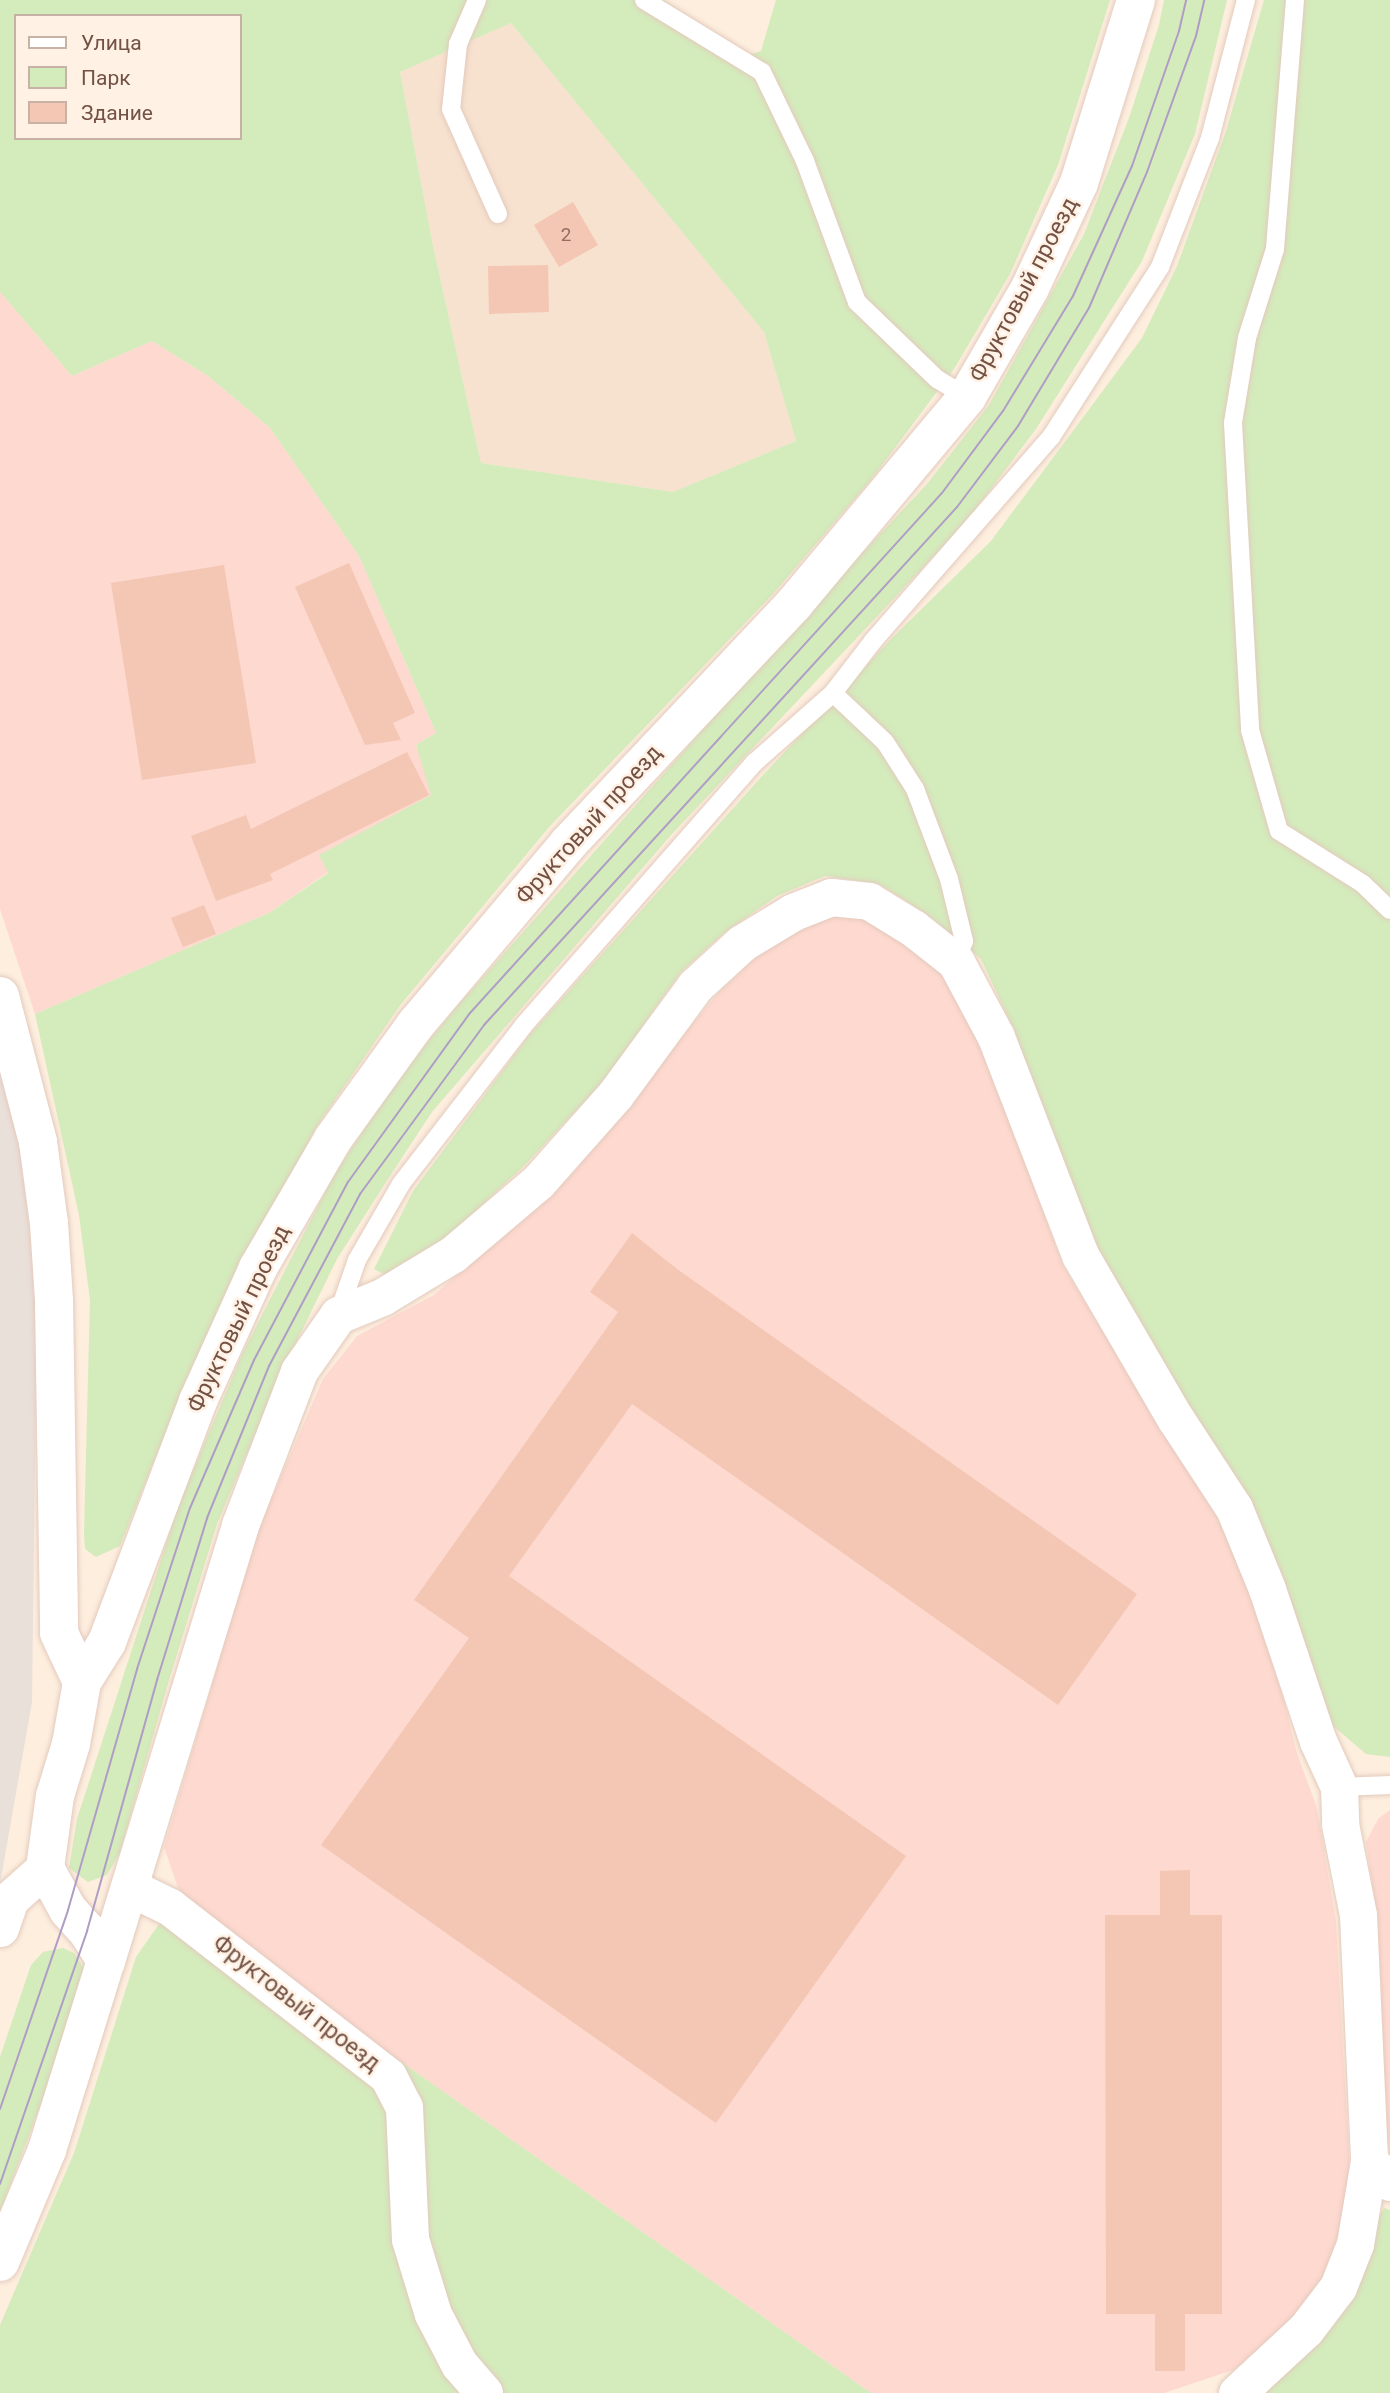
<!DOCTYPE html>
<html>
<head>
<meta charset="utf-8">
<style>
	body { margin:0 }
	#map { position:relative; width:1390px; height:2393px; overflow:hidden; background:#fdeede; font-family:Roboto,sans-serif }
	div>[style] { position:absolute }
	.residential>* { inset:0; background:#f7e1cf }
	.commercial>* { inset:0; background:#fed9d0 }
	.industrial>* { inset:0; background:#eae0da }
	.green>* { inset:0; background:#d4ebbc }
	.building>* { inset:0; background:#f4c7b4 }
	.roads { filter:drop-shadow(0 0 2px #e3cabd) drop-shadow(0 0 2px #e3cabd) }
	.lane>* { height:18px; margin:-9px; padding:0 9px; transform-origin:9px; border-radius:9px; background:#fff }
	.street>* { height:37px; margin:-18.5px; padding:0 18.5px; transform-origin:18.5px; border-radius:18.5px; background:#fff }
	.secondary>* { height:38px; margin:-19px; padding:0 19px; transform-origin:19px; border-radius:19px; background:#fff }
	.tram>* { height:2px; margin:-1px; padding:0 1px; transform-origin:1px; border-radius:1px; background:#af9dc5 }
	span { translate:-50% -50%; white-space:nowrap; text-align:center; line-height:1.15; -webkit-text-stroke:5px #fff2e5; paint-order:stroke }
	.number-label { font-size:19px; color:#936e61 }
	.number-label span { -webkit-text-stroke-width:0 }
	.street-label { font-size:23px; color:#735145 }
	.legend { position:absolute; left:14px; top:14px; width:228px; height:126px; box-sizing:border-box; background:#fff2e5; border:2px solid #c7b2a5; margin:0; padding:9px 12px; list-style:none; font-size:21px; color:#735145 }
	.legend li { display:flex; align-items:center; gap:14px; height:35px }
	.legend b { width:35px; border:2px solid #c7b2a5 }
</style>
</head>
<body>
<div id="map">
	<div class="residential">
		<i style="clip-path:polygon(511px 23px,764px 332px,796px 441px,673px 492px,481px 463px,433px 246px,400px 72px)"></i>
	</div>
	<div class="commercial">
		<i style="clip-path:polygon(0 292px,72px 376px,152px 341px,208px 376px,270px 428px,359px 556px,436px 733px,416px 745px,432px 795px,320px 855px,328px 872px,269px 913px,35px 1014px,0 909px)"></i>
		<i style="clip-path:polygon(836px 908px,911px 937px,948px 980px,984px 1049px,1063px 1266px,1219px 1521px,1260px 1605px,1297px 1753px,1317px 1808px,1336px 1921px,1350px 2175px,1344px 2237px,1299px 2324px,1233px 2370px,1164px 2393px,871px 2393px,258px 1961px,180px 1894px,164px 1847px,257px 1532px,323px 1379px,357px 1336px,434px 1295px,557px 1187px,719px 992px,767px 947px)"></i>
		<i style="clip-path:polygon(1390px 1810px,1390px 2155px,1381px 2119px,1377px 1917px,1366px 1842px,1378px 1819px)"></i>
	</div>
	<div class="industrial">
		<i style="clip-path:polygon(0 1056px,20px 1140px,37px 1299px,32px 1702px,0 1884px)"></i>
	</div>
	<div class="green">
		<i style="clip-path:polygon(evenodd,0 0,664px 0,745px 56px,761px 51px,776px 0,1110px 0,1058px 165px,1010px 274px,954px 369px,870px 481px,773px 594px,550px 826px,401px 1004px,317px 1126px,241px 1267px,180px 1396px,120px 1546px,96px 1557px,85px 1549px,84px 1533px,90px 1300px,79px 1215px,35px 1014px,269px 913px,328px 873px,319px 855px,431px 795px,416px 745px,436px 733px,359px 556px,270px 428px,208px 376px,152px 341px,72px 376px,0 292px,0 0,16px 16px,240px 16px,240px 138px,16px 138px,16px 16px,0 0,511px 23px,764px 332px,796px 441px,673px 492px,481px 463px,433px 246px,400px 72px,511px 23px)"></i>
		<i style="clip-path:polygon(1164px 0,1227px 0,1195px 134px,1142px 261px,1036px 429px,966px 522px,671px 835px,432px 1112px,388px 1179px,337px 1259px,282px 1371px,217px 1524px,167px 1687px,120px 1853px,107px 1875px,88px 1882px,69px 1868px,77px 1819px,180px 1501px,243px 1352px,335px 1173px,398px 1078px,459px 1004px,819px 599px,927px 484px,989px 405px,1084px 234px,1130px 115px,1159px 25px)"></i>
		<i style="clip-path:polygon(1264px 0,1390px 0,1390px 1757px,1366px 1754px,1332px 1725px,1192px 1412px,1093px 1243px,1056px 1154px,1014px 1030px,981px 959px,928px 915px,879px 884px,825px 876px,777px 896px,724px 933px,681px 972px,602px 1083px,523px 1167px,442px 1242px,387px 1276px,374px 1269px,413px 1191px,530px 1034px,765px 773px,889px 641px,991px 541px,1142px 338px,1177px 266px,1226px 131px)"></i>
		<i style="clip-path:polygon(180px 1894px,258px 1961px,871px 2393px,0 2393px,0 2325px,74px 2153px,136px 1957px)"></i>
		<i style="clip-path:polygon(63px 1948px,74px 1953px,85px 1970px,49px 2083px,0 2212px,0 2057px,31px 1965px,43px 1952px)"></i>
		<i style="clip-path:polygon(1384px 2208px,1390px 2210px,1390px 2393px,1263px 2393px)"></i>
	</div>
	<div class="building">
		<i style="clip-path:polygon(573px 202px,598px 245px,559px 267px,534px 225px)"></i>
		<i style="clip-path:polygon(548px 265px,549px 312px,489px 314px,488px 266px)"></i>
		<i style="clip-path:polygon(349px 563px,415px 713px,393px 723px,401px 740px,365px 745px,295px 587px)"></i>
		<i style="clip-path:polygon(224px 565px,256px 763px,142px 780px,111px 583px)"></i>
		<i style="clip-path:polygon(407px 752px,429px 795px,270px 874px,273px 880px,216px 901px,191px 836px,246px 815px,251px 829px)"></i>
		<i style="clip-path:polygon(204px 905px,216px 934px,183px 947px,171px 918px)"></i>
		<i style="clip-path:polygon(632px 1233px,677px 1269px,1137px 1594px,1058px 1705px,632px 1404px,509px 1576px,906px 1856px,716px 2123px,321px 1845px,469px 1638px,414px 1600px,618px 1312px,590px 1292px)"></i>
		<i style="clip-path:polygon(1190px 1870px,1190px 1915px,1222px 1915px,1222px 2314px,1185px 2314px,1185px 2371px,1155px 2371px,1155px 2314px,1106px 2314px,1105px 1915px,1160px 1915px,1160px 1871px)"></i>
	</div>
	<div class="roads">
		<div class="lane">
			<i style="left:477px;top:0;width:48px;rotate:113.4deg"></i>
			<i style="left:458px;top:44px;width:65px;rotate:96.1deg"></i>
			<i style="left:451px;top:109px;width:115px;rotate:65.9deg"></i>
			<i style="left:644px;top:0;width:138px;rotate:31.4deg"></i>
			<i style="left:762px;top:72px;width:99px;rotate:64.2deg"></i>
			<i style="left:805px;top:161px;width:150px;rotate:69.8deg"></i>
			<i style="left:857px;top:302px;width:111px;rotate:43.9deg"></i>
			<i style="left:937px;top:379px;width:35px;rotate:31deg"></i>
			<i style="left:1295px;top:0;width:250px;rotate:94.6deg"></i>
			<i style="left:1275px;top:249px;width:93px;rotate:107.5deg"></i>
			<i style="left:1247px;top:338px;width:86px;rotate:99.4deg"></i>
			<i style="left:1233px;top:423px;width:307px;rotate:86.8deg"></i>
			<i style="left:1250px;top:730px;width:105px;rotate:74deg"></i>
			<i style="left:1279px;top:831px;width:99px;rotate:32.2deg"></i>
			<i style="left:1363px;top:884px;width:37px;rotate:44deg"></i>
			<i style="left:833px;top:693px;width:71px;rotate:43.3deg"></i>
			<i style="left:885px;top:742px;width:56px;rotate:57.4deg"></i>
			<i style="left:915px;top:789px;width:96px;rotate:69.3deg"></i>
			<i style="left:949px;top:879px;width:64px;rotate:76.4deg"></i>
			<i style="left:964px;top:941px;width:22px;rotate:111deg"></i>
			<i style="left:339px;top:1312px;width:55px;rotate:-70.9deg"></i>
			<i style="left:357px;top:1260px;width:88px;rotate:-59.9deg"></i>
			<i style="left:401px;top:1184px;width:200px;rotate:-52.3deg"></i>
			<i style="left:523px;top:1026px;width:350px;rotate:-48.7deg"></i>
			<i style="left:754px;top:763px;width:106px;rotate:-41.5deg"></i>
			<i style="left:833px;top:693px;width:66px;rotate:-52.4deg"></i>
			<i style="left:873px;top:641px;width:271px;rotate:-48.9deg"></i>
			<i style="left:1051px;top:437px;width:202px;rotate:-57.3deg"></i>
			<i style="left:1160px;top:267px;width:138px;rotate:-68.8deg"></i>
			<i style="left:1210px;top:138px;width:143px;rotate:-75.4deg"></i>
			<i style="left:1339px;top:1787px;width:51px;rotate:-2.2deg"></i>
		</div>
		<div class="street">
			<i style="left:129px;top:1887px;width:46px;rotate:26deg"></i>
			<i style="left:170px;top:1907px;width:276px;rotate:37.8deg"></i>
			<i style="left:388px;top:2076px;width:35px;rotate:63deg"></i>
			<i style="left:404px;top:2107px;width:132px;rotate:87.4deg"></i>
			<i style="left:410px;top:2239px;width:78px;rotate:73deg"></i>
			<i style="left:433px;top:2314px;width:56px;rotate:62.5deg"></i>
			<i style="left:459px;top:2364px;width:38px;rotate:49deg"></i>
			<i style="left:0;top:1928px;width:31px;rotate:-71deg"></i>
			<i style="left:10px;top:1899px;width:47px;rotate:-41.5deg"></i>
			<i style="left:106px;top:1961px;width:456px;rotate:-72.9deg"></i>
			<i style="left:240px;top:1525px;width:165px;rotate:-69deg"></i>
			<i style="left:299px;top:1371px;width:68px;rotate:-55.1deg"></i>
			<i style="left:338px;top:1315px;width:48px;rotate:-22.2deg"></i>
			<i style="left:382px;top:1297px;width:83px;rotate:-31.2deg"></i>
			<i style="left:453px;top:1254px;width:111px;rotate:-40.3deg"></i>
			<i style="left:538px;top:1182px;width:116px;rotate:-48.5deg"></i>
			<i style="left:615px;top:1095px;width:135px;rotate:-53.7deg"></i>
			<i style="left:695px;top:986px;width:64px;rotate:-42.5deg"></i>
			<i style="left:742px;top:943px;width:60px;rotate:-31.3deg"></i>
			<i style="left:793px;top:912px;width:41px;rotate:-21.5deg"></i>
			<i style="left:831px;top:897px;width:38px;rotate:6deg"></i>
			<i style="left:869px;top:901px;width:52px;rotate:31.5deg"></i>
			<i style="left:913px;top:928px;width:55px;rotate:38.3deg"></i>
			<i style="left:956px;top:962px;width:85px;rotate:61.9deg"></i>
			<i style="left:996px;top:1037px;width:234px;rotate:68.9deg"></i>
			<i style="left:1080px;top:1255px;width:189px;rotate:59.8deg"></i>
			<i style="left:1175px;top:1418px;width:108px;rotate:56.8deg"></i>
			<i style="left:1234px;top:1508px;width:87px;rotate:67.8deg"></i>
			<i style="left:1267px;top:1589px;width:160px;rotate:71.5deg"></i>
			<i style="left:1318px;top:1741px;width:51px;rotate:65.5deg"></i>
			<i style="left:1339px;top:1787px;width:37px;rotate:88deg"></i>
			<i style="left:1340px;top:1824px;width:93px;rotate:78.8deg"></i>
			<i style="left:1358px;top:1915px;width:246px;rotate:87.4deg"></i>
			<i style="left:1369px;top:2161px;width:30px;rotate:45deg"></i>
			<i style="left:1237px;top:2393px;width:94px;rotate:-42.8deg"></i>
			<i style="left:1306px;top:2329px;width:53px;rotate:-52.7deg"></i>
			<i style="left:1338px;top:2287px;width:46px;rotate:-68.4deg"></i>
			<i style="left:1355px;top:2244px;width:84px;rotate:-80.4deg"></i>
		</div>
		<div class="secondary">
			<i style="left:0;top:996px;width:151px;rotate:75.4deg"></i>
			<i style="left:38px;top:1142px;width:82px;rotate:82.3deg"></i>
			<i style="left:49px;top:1223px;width:78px;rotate:86.3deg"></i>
			<i style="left:54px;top:1301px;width:332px;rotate:89.1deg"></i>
			<i style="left:59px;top:1633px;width:54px;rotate:64.9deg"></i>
			<i style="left:0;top:2262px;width:121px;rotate:-67.2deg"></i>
			<i style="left:47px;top:2150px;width:198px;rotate:-72.7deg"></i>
			<i style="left:106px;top:1961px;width:36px;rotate:-122deg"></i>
			<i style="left:87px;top:1931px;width:28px;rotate:-132deg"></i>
			<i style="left:68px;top:1910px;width:48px;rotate:-118.7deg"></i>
			<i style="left:45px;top:1868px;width:73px;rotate:-82.1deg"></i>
			<i style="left:55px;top:1796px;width:54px;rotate:-72.9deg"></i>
			<i style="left:71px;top:1744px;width:63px;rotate:-79.9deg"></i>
			<i style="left:82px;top:1682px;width:47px;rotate:-58deg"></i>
			<i style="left:107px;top:1642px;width:258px;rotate:-69.3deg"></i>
			<i style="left:198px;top:1401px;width:146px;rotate:-65.7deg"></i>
			<i style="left:258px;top:1268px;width:149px;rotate:-59.8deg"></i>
			<i style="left:333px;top:1139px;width:142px;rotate:-54.2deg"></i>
			<i style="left:416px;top:1024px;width:236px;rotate:-49.8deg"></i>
			<i style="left:568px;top:844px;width:330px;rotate:-46.7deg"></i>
			<i style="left:794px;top:604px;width:270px;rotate:-50.1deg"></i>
			<i style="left:967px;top:397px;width:126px;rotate:-60deg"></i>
			<i style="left:1030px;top:288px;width:116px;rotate:-65deg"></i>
			<i style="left:1079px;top:183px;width:192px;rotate:-72.7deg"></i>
		</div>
	</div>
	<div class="tram">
		<i style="left:0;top:2109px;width:210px;rotate:-71.1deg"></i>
		<i style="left:68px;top:1910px;width:251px;rotate:-74deg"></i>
		<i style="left:137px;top:1669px;width:169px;rotate:-71.8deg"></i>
		<i style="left:190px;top:1508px;width:161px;rotate:-66.6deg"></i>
		<i style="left:254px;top:1360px;width:201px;rotate:-62.2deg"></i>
		<i style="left:348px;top:1182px;width:208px;rotate:-54.2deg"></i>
		<i style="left:470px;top:1013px;width:702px;rotate:-47.77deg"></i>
		<i style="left:942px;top:493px;width:102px;rotate:-53.4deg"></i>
		<i style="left:1003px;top:411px;width:135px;rotate:-58.7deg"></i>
		<i style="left:1073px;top:296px;width:143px;rotate:-65.6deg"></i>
		<i style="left:1132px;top:166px;width:143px;rotate:-70.8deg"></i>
		<i style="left:1179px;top:31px;width:32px;rotate:-77deg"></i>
		<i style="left:0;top:2184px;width:268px;rotate:-71deg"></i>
		<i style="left:87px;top:1931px;width:261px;rotate:-74.4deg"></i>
		<i style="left:157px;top:1680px;width:170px;rotate:-72.8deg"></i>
		<i style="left:207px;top:1518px;width:164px;rotate:-67.8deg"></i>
		<i style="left:269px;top:1366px;width:195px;rotate:-62.1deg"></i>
		<i style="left:360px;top:1194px;width:210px;rotate:-53.7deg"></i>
		<i style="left:484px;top:1025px;width:701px;rotate:-47.6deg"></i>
		<i style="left:957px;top:507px;width:101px;rotate:-53deg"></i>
		<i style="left:1018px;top:426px;width:138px;rotate:-59deg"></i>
		<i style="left:1089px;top:308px;width:148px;rotate:-66.9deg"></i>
		<i style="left:1147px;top:172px;width:145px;rotate:-70.2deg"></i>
		<i style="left:1196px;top:36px;width:37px;rotate:-77deg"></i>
	</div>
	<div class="number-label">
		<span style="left:566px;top:235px">2</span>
	</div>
	<div class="street-label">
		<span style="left:1024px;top:290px;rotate:-62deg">Фруктовый проезд</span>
		<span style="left:589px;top:825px;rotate:-48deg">Фруктовый проезд</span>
		<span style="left:239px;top:1319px;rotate:-64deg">Фруктовый проезд</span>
		<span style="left:296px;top:2004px;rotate:38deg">Фруктовый проезд</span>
	</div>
	<ul class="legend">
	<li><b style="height:9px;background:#fff"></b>Улица</li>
	<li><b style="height:19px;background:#d4ebbc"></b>Парк</li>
	<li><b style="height:19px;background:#f4c7b4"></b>Здание</li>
	</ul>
</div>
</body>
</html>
